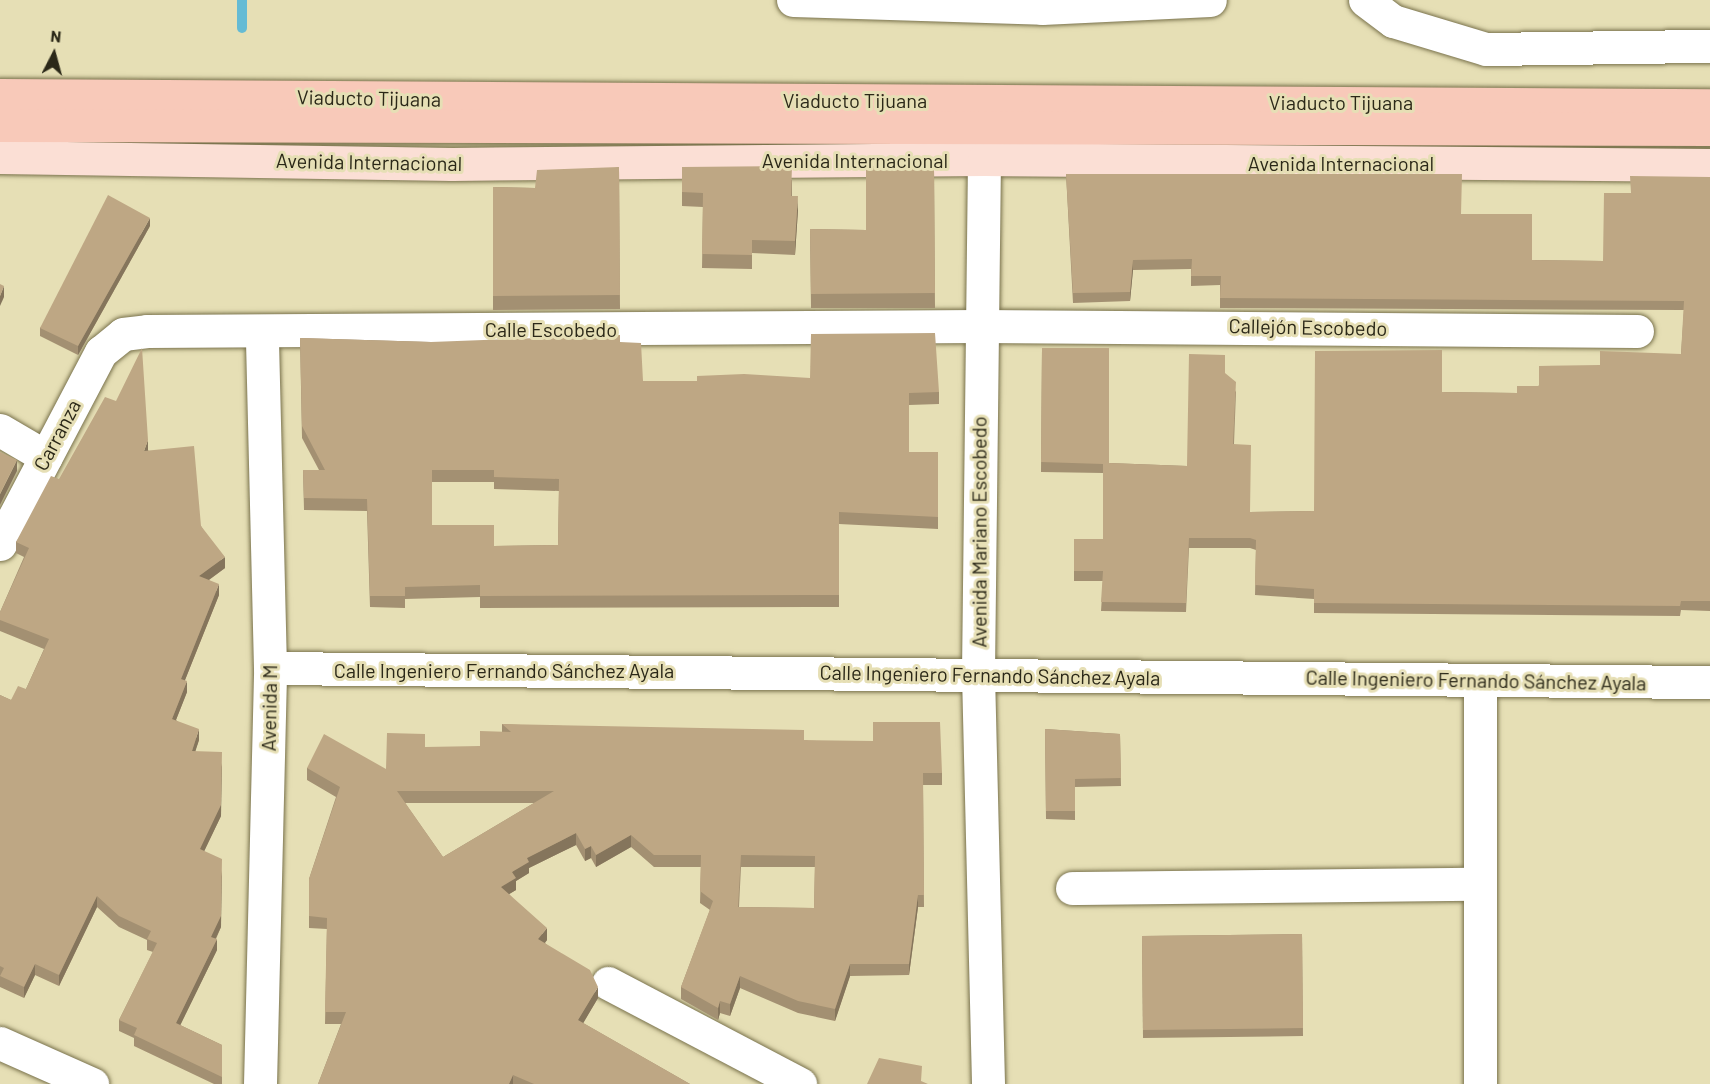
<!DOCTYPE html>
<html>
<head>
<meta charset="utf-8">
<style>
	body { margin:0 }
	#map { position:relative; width:1710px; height:1084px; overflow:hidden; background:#e6dfb5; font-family:Barlow,sans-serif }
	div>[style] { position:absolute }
	.stream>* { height:10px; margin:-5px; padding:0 5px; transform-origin:5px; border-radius:5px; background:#65bbd4 }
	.roads { filter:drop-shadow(0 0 2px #79724c) drop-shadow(0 0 2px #79724c) }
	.minor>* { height:33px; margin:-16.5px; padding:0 16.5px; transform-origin:16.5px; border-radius:16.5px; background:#fff }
	.major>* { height:33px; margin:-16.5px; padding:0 16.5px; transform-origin:16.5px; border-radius:16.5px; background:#fbdfd5 }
	.highway>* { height:33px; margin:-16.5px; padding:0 16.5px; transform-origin:16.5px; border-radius:16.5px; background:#f8c9b9 }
	.wall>* { inset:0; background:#a39072 }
	.shaded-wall>* { inset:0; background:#85755c }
	.building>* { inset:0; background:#bea784 }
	span { translate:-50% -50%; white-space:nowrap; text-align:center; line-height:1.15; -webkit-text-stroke:6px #e6dfb5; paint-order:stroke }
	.street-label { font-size:20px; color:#2b2818 }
	.north { position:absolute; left:24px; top:24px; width:60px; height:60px; -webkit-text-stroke:4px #e6dfb5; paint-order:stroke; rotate:6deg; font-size:16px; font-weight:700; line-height:24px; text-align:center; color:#2b2818 }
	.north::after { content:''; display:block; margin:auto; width:21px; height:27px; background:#2b2818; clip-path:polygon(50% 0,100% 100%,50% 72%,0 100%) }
</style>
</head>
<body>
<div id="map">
	<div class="stream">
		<i style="left:242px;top:28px;width:28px;rotate:-90deg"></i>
	</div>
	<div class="roads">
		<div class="minor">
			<i style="left:793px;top:0;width:249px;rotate:1.8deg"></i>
			<i style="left:1042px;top:8px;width:168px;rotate:-2.7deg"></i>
			<i style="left:1365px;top:0;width:35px;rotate:37deg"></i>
			<i style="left:1393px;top:21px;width:97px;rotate:16.8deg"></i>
			<i style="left:1486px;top:49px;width:224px;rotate:-0.8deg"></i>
			<i style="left:984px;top:159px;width:515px;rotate:90.67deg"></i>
			<i style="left:978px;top:674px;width:410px;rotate:88.6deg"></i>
			<i style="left:0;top:430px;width:53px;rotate:30.4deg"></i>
			<i style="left:0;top:544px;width:217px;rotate:-62.3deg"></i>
			<i style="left:101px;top:352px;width:28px;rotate:-39deg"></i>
			<i style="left:123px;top:334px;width:24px;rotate:-7deg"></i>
			<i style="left:147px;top:331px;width:833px;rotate:-0.34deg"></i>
			<i style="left:980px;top:326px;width:657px;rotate:0.44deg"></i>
			<i style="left:270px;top:668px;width:1440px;rotate:0.56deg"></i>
			<i style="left:1480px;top:681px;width:403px;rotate:90deg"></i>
			<i style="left:1072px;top:888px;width:408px;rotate:-0.6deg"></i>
			<i style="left:608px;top:983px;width:217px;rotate:27.7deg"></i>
			<i style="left:0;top:1043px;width:101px;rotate:24deg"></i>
			<i style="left:260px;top:1084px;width:416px;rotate:-88.6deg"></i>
			<i style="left:270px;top:668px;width:337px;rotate:-91.4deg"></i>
		</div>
		<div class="major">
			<i style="left:0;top:157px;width:452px;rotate:0.9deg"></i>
			<i style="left:452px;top:164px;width:532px;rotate:-0.54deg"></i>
			<i style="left:984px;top:159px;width:726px;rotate:0.47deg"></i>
		</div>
		<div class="highway">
			<i style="left:0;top:95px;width:1710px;rotate:0.34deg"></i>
			<i style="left:0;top:125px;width:1710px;rotate:0.13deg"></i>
		</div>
	</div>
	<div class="wall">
		<i style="clip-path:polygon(619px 167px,620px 309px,493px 310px,493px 187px,535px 188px)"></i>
		<i style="clip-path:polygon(682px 167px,792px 180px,792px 196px,798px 210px,795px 255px,752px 253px,752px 269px,702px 268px,703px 207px,682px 206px)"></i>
		<i style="clip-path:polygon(934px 167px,935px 308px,811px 308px,810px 229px,866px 230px)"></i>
		<i style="clip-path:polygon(1066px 174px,1461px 214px,1532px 260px,1603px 261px,1631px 193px,1710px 177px,1710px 611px,1681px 610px,1680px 616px,1314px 613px,1314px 599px,1255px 595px,1256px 550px,1250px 548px,1189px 548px,1186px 612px,1101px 611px,1103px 581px,1074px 581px,1074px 539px,1103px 539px,1103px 473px,1041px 472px,1042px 348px,1109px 463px,1187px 466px,1225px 374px,1236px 392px,1234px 444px,1250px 512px,1314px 511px,1442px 392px,1517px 393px,1600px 365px,1681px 354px,1684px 310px,1220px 308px,1220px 285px,1191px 286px,1191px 269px,1133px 270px,1130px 301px,1073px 303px)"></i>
		<i style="clip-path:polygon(150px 226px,78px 355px,40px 336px,40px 328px)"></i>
		<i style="clip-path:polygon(evenodd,300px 338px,431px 342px,620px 342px,643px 381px,939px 392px,939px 404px,909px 405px,909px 452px,938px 452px,938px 529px,839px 524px,839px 607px,480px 608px,480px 597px,405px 599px,405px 608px,370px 607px,367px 511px,304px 510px,303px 470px,319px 470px,302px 438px,300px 338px,432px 482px,494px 482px,494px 489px,559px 491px,558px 545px,494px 546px,432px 525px,432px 482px)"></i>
		<i style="clip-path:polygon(148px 450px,201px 526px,225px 568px,209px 580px,219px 595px,185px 680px,187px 692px,176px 720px,199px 740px,195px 751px,221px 816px,204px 851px,221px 927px,216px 939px,217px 950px,180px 1025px,222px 1045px,222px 1084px,214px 1084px,134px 1046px,134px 1038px,119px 1031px,119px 1020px,153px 952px,147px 950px,147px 940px,119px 927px,97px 907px,59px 986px,35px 975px,24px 998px,0 987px,0 695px,11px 700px,26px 689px,44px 649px,0 631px,0 612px,24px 557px,16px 553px,16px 542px,59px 479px)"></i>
		<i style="clip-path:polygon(evenodd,502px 724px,804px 740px,942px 773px,942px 785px,923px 785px,924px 907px,918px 907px,909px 975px,850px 976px,835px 1021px,798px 1013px,740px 988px,730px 1016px,720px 1013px,718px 1020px,681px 999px,681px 987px,710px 910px,700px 903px,701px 867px,654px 867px,631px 847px,596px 867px,591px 858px,585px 861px,576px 845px,529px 868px,529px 873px,516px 881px,516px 890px,509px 894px,547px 940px,545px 943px,598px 998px,583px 1023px,690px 1084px,318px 1084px,341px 1024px,325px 1024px,327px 929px,309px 928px,309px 879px,336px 797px,307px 780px,307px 768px,386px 769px,480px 746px,502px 732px,502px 724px,405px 803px,534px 803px,443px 857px,405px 803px,502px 724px,741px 867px,815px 867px,814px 908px,739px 907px,741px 867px)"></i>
		<i style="clip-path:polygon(1045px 729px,1120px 734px,1121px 786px,1075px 787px,1075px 820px,1046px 819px)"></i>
		<i style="clip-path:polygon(1302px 934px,1303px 1036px,1143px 1038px,1142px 936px)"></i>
	</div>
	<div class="shaded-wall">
		<i style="clip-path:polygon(798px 196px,798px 210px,795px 255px,795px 241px)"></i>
		<i style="clip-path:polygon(150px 218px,150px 226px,78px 355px,78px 346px)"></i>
		<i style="clip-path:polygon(1133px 260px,1133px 270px,1130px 301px,1130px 292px)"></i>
		<i style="clip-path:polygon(4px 286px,4px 297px,0 306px,0 296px)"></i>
		<i style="clip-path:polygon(148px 440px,148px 451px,144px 451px)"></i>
		<i style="clip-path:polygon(17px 460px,17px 471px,0 505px,0 494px)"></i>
		<i style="clip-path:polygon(225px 557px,225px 568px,199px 587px,199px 576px)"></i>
		<i style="clip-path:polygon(219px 584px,219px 595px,181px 690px,181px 679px)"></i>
		<i style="clip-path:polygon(187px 681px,187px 692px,172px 730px,172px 719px)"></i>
		<i style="clip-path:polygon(199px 729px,199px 740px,192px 762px,192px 751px)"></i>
		<i style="clip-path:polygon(222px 763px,221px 816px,200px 860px,200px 849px)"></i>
		<i style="clip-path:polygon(576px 833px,576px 845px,529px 868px,529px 873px,516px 881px,516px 890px,501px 899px,501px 887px,512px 872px,527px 858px)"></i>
		<i style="clip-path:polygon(631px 835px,631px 847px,596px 867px,596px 855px)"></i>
		<i style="clip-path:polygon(591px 846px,591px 858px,585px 861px,585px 849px)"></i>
		<i style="clip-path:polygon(222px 870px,221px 927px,211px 948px,211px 937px)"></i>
		<i style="clip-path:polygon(918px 895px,918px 907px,909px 975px,909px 964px)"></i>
		<i style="clip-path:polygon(97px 896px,97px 907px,59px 986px,59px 975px)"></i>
		<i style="clip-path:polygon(547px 928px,547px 940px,538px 951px,538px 939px)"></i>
		<i style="clip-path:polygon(217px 939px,217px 950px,176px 1034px,176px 1023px)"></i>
		<i style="clip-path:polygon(35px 964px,35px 975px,24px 998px,24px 987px)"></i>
		<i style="clip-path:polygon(850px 964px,850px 976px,835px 1021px,835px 1009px)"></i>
		<i style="clip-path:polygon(740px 976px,740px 988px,730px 1016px,730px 1004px)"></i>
		<i style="clip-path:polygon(598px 987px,598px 998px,578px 1032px,578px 1020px)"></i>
		<i style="clip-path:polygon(720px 1001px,720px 1013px,718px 1020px,718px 1008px)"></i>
		<i style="clip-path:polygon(513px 1075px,513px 1084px,509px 1084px)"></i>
	</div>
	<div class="building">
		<i style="clip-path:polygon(792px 166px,791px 196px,798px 196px,795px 241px,752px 240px,752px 255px,702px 254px,703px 193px,682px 192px,682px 167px)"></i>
		<i style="clip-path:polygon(866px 166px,934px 167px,935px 293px,811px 294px,810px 229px,866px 230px)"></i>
		<i style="clip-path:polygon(619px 167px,620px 295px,493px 296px,493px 187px,535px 188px,537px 170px)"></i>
		<i style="clip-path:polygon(1066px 174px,1462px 174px,1461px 214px,1532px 214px,1532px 260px,1603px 261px,1604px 193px,1631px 193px,1630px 176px,1710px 177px,1710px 601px,1681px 601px,1680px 606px,1314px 603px,1314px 589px,1255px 585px,1256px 540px,1250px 538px,1189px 538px,1186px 603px,1101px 602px,1103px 571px,1074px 571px,1074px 539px,1103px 539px,1103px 464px,1041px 462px,1042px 348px,1109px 348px,1109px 463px,1187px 466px,1189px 354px,1225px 355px,1225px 373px,1236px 382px,1233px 444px,1251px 445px,1250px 512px,1314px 511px,1315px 351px,1442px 350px,1442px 392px,1517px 393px,1517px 386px,1539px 386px,1539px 366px,1600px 365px,1600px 351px,1681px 354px,1684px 301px,1220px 298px,1221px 276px,1191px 276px,1192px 259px,1133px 260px,1130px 292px,1073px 293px)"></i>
		<i style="clip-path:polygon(108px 195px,150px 218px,78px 346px,40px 328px)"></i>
		<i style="clip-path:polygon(0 284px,4px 286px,0 296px)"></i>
		<i style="clip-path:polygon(evenodd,935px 333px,939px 392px,909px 393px,909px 452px,938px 452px,938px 517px,839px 512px,839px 595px,480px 596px,480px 585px,405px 587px,405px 596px,370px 596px,367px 499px,304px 498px,303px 470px,325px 470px,302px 426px,300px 338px,431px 342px,620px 335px,620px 342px,641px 343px,643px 381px,697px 381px,697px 376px,744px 374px,810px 378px,811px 334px,935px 333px,432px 470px,494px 470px,494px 477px,559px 479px,558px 545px,494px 546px,494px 525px,432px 525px,432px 470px)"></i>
		<i style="clip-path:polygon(142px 348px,148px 440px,144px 451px,194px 446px,201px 526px,225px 557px,199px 576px,219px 584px,181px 679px,187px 681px,172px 719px,199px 729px,192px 751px,222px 752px,221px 805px,200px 849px,222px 859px,221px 916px,211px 937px,217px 939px,176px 1023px,222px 1045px,222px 1077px,134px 1035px,137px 1028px,119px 1020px,157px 943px,147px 939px,151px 931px,119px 916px,97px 896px,59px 975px,35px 964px,24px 987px,0 976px,4px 968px,0 966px,0 695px,11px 700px,18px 686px,26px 689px,49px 639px,0 620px,0 612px,29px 548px,16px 542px,51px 476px,59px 479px,105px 397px,116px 401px)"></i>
		<i style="clip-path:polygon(0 452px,17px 460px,0 494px)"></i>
		<i style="clip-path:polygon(evenodd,873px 722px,940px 722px,942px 773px,923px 773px,924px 895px,918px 895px,909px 964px,850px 964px,835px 1009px,798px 1001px,740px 976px,730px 1004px,720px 1001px,718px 1008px,681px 987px,713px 901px,700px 891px,701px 855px,654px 855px,631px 835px,596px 855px,591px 846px,585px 849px,576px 833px,527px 858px,529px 862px,512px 872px,516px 878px,501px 887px,547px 928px,538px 939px,590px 970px,598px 987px,578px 1020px,690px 1084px,534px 1084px,513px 1075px,509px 1084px,318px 1084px,346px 1012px,325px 1012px,327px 918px,309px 916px,309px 879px,340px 787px,307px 768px,324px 734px,386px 769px,387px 733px,425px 734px,425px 747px,480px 746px,480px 731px,511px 732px,502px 724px,804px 730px,804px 740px,873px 741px,873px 722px,397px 791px,554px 791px,443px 857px,397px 791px,873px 722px,741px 855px,815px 856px,814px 908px,738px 907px,741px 855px)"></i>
		<i style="clip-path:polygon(1045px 729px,1120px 734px,1121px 778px,1075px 779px,1075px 811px,1046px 811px)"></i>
		<i style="clip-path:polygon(1302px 934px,1303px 1028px,1143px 1030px,1142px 936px)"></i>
		<i style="clip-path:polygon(879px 1058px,922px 1066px,921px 1081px,928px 1084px,867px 1084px)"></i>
	</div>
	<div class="street-label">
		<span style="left:369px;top:98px;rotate:1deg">Viaducto Tijuana</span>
		<span style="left:855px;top:100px">Viaducto Tijuana</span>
		<span style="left:1341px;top:102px">Viaducto Tijuana</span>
		<span style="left:855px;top:160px">Avenida Internacional</span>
		<span style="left:369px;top:162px;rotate:1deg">Avenida Internacional</span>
		<span style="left:1341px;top:163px">Avenida Internacional</span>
		<span style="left:1308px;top:327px;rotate:1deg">Callejón Escobedo</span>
		<span style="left:551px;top:329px">Calle Escobedo</span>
		<span style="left:57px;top:435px;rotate:-62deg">Carranza</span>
		<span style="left:979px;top:532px;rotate:-90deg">Avenida Mariano Escobedo</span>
		<span style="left:504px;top:670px">Calle Ingeniero Fernando Sánchez Ayala</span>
		<span style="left:990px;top:675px;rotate:1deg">Calle Ingeniero Fernando Sánchez Ayala</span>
		<span style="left:1476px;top:680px;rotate:1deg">Calle Ingeniero Fernando Sánchez Ayala</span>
		<span style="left:269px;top:708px;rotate:-89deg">Avenida M</span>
	</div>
	<div class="north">N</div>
</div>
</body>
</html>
